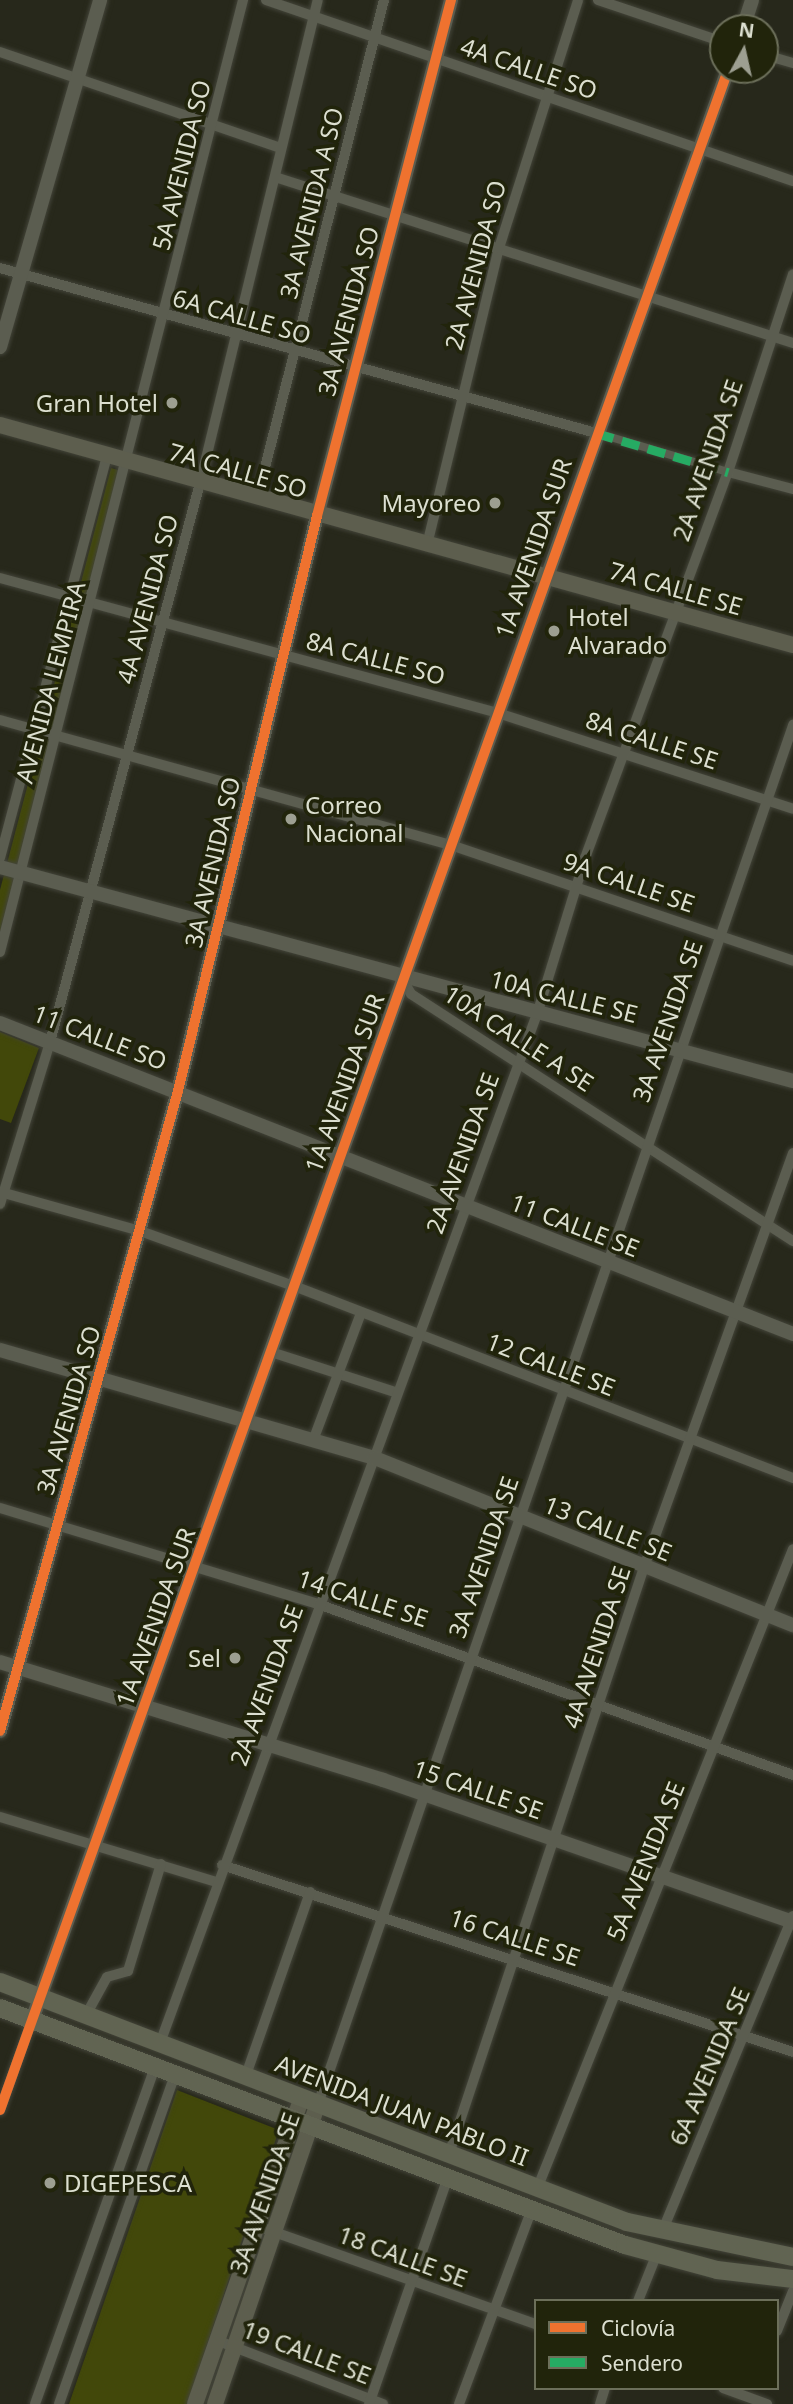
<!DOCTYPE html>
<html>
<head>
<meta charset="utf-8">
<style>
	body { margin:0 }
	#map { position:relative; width:793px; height:2404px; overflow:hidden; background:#27281b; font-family:"Noto Sans",sans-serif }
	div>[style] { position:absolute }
	.green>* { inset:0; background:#42480a }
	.roads { filter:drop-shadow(0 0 2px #434439) drop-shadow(0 0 2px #434439) }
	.pedestrian>* { height:8px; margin:-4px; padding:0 4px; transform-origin:4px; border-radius:4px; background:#5b5d50 }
	.minor>* { height:10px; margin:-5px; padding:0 5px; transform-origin:5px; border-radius:5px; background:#5b5d50 }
	.tertiary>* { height:14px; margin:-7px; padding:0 7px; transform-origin:7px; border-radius:7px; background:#5b5d50 }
	.secondary>* { height:16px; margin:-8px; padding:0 8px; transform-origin:8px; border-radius:8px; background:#5d5e4e }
	.trunk>* { height:18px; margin:-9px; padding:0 9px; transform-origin:9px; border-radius:9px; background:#616452 }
	.quiet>* { height:9px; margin-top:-4.5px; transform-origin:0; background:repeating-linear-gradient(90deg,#26ab63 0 18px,transparent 0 27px) }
	.cycleway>* { height:10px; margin:-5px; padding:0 5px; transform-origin:5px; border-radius:5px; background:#ef722f }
	.dots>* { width:19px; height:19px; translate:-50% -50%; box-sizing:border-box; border:4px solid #21240b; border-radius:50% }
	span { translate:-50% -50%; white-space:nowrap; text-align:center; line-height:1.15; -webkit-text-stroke:7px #21240b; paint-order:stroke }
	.street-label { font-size:24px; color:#dcdfd0 }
	.poi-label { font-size:24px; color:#dcdfd0 }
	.right { translate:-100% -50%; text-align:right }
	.left { translate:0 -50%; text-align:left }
	.legend { position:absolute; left:534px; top:2299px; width:245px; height:91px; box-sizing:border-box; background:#21240b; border:2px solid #6c6f5a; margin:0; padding:9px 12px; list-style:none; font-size:21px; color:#dcdfd0 }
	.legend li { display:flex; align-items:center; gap:14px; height:35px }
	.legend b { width:35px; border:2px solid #6c6f5a }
	.north { position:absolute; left:709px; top:14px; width:70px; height:70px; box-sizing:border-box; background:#21240b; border:2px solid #6c6f5a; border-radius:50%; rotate:8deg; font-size:19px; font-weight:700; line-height:28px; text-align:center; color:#dcdfd0 }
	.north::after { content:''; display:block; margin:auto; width:24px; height:32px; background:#9d9f91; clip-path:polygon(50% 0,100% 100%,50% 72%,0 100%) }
</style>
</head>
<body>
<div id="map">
	<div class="green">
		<i style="clip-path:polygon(111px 468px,125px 472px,0 949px,0 890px)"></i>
		<i style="clip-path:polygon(0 1032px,39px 1048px,11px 1123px,0 1119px)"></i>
		<i style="clip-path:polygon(177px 2090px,279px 2130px,187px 2404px,69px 2404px)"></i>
	</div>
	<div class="roads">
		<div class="pedestrian">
			<i style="left:597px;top:433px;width:137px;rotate:16.6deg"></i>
		</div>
		<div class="minor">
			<i style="left:266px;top:0;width:557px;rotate:18.96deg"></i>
			<i style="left:598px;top:0;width:132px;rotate:18.6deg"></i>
			<i style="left:0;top:52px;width:297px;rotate:18.9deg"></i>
			<i style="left:765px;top:55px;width:29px;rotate:16deg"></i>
			<i style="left:275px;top:177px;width:544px;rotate:17.77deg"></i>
			<i style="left:0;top:268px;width:618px;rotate:15.47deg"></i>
			<i style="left:728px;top:472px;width:67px;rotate:14.7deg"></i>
			<i style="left:257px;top:499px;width:515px;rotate:-75.72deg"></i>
			<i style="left:427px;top:545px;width:306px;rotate:-76.4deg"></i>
			<i style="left:499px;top:248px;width:260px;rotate:-72.3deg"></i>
			<i style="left:0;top:578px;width:516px;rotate:15.17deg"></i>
			<i style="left:498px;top:713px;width:310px;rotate:18deg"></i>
			<i style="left:0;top:720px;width:468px;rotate:15.5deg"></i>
			<i style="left:451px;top:845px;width:361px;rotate:18.7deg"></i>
			<i style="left:0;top:858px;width:416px;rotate:-75.1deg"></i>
			<i style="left:0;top:952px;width:983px;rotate:-75.68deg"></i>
			<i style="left:403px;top:980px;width:16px;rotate:60deg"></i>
			<i style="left:411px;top:994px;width:455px;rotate:32.9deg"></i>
			<i style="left:4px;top:1193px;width:141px;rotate:15.6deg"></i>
			<i style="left:140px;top:1231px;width:164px;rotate:19.7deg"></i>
			<i style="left:294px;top:1286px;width:535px;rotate:21.05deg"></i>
			<i style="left:0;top:1204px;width:170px;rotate:-72.8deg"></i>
			<i style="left:50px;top:1042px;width:579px;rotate:-74.98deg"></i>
			<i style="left:200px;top:483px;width:497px;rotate:-76.3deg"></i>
			<i style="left:271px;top:1352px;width:133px;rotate:17.9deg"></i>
			<i style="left:314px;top:1438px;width:134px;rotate:-69.4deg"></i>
			<i style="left:0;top:1508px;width:332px;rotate:16.8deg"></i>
			<i style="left:318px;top:1604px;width:505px;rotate:19.8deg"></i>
			<i style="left:0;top:1817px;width:227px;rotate:16.7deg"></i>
			<i style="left:222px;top:1865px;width:601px;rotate:18.13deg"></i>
			<i style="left:86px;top:2015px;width:43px;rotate:-61.1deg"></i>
			<i style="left:107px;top:1977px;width:22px;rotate:-16deg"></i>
			<i style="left:128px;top:1971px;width:112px;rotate:-72.9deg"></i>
			<i style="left:160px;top:2043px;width:1099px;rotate:-69.88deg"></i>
			<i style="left:538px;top:1011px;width:160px;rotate:-72.9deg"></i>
			<i style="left:585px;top:858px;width:412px;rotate:-69.7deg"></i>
			<i style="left:728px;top:472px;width:208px;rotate:-71.8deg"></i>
			<i style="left:246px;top:2075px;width:194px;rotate:-70.7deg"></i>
			<i style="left:318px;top:2104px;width:1459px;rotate:-70.99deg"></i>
			<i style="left:0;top:2110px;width:96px;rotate:-70.4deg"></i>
			<i style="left:448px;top:2157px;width:622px;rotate:-71.62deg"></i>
			<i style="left:644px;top:1567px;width:440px;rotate:-70.2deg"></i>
			<i style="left:537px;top:2189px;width:689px;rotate:-68.2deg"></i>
			<i style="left:257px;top:2226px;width:296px;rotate:19.4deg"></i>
			<i style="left:662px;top:2232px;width:342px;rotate:-67.5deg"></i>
			<i style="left:638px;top:2301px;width:48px;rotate:-68.2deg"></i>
			<i style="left:777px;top:2331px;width:43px;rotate:-68.2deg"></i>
			<i style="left:216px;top:2340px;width:179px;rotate:21deg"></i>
			<i style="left:723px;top:2388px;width:47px;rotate:20deg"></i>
			<i style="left:35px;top:2404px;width:358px;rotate:-70.4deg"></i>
			<i style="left:59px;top:2404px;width:350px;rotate:-70.6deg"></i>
			<i style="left:369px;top:2404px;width:237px;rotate:-70.8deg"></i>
			<i style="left:459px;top:2404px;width:206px;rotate:-69.5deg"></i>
			<i style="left:600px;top:2404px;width:17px;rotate:-73deg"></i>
		</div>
		<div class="tertiary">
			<i style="left:743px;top:28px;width:29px;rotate:-72deg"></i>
			<i style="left:0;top:347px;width:361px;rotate:-73.9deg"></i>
			<i style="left:0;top:867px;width:821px;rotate:15.1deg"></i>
			<i style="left:0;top:1023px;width:852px;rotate:21.41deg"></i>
			<i style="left:0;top:1350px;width:390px;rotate:16.1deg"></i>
			<i style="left:375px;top:1458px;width:450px;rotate:21.8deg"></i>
			<i style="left:0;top:1662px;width:401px;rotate:17.1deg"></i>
			<i style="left:383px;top:1780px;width:434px;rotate:19.1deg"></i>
			<i style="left:0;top:1731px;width:664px;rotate:-74.46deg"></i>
			<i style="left:178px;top:1091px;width:592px;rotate:-76.41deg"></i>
			<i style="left:317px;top:516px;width:533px;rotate:-75.44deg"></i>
			<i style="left:32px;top:2020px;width:2070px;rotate:-70.36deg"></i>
		</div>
		<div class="secondary">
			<i style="left:0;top:425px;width:823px;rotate:15.51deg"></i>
			<i style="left:195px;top:2404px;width:325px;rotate:-70.8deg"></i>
			<i style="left:215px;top:2404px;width:317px;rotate:-71.1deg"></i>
		</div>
		<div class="trunk">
			<i style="left:0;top:1982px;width:671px;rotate:20.95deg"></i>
			<i style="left:627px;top:2222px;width:170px;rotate:11.9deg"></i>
			<i style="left:0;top:2008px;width:668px;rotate:20.77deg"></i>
			<i style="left:625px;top:2245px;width:95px;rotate:15.2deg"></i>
			<i style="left:717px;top:2270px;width:77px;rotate:6.8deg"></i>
		</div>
	</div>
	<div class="quiet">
		<i style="left:596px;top:433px;width:138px;rotate:16.5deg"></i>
	</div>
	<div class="cycleway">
		<i style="left:0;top:1731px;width:664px;rotate:-74.46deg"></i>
		<i style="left:178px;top:1091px;width:592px;rotate:-76.41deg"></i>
		<i style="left:317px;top:516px;width:533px;rotate:-75.44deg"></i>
		<i style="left:0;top:2110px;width:2166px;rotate:-70.36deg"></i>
	</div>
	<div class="dots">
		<i style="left:172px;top:403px;background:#9d9f91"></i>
		<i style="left:495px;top:503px;background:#9d9f91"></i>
		<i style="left:554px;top:631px;background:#9d9f91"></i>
		<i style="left:291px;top:819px;background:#9d9f91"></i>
		<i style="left:235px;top:1658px;background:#9d9f91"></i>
		<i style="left:50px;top:2183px;background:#9d9f91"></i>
	</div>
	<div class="street-label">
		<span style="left:529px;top:68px;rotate:19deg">4A CALLE SO</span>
		<span style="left:181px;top:165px;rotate:-76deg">5A AVENIDA SO</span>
		<span style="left:311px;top:203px;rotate:-76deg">3A AVENIDA A SO</span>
		<span style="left:475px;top:265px;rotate:-75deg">2A AVENIDA SO</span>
		<span style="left:348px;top:311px;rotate:-75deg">3A AVENIDA SO</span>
		<span style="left:242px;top:316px;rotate:16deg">6A CALLE SO</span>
		<span style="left:707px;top:460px;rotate:-71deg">2A AVENIDA SE</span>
		<span style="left:238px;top:470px;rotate:16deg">7A CALLE SO</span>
		<span style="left:533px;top:548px;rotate:-71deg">1A AVENIDA SUR</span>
		<span style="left:676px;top:588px;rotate:16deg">7A CALLE SE</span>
		<span style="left:147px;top:599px;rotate:-75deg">4A AVENIDA SO</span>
		<span style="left:376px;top:658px;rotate:15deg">8A CALLE SO</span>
		<span style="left:50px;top:682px;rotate:-75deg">AVENIDA LEMPIRA</span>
		<span style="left:652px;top:740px;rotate:18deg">8A CALLE SE</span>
		<span style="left:212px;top:862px;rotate:-77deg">3A AVENIDA SO</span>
		<span style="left:629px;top:882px;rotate:19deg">9A CALLE SE</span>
		<span style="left:564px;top:996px;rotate:14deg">10A CALLE SE</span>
		<span style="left:667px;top:1021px;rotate:-71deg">3A AVENIDA SE</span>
		<span style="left:100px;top:1037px;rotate:21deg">11 CALLE SO</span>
		<span style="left:519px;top:1038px;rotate:33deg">10A CALLE A SE</span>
		<span style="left:344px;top:1083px;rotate:-70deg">1A AVENIDA SUR</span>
		<span style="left:462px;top:1153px;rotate:-70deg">2A AVENIDA SE</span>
		<span style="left:575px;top:1225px;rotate:21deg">11 CALLE SE</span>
		<span style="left:551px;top:1364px;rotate:21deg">12 CALLE SE</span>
		<span style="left:68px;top:1410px;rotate:-74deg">3A AVENIDA SO</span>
		<span style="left:608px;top:1528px;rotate:22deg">13 CALLE SE</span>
		<span style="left:483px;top:1557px;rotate:-71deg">3A AVENIDA SE</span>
		<span style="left:363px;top:1598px;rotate:18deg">14 CALLE SE</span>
		<span style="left:155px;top:1617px;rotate:-70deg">1A AVENIDA SUR</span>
		<span style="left:596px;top:1647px;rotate:-72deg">4A AVENIDA SE</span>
		<span style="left:266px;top:1685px;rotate:-70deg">2A AVENIDA SE</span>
		<span style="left:478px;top:1789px;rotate:19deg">15 CALLE SE</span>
		<span style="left:645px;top:1861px;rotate:-68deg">5A AVENIDA SE</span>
		<span style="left:515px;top:1937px;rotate:18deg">16 CALLE SE</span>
		<span style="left:709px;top:2066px;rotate:-67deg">6A AVENIDA SE</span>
		<span style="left:402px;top:2110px;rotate:21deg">AVENIDA JUAN PABLO II</span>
		<span style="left:264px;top:2193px;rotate:-71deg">3A AVENIDA SE</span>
		<span style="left:403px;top:2256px;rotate:20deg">18 CALLE SE</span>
		<span style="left:307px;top:2352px;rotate:21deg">19 CALLE SE</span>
	</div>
	<div class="poi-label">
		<span class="right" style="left:158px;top:403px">Gran Hotel</span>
		<span class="right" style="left:481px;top:503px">Mayoreo</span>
		<span class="left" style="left:568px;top:631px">Hotel<br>Alvarado</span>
		<span class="left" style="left:305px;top:819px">Correo<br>Nacional</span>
		<span class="right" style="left:221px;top:1658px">Sel</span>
		<span class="left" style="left:64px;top:2183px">DIGEPESCA</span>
	</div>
	<ul class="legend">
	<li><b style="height:9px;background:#ef722f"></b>Ciclovía</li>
	<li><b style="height:9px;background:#26ab63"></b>Sendero</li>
	</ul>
	<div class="north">N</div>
</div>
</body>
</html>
